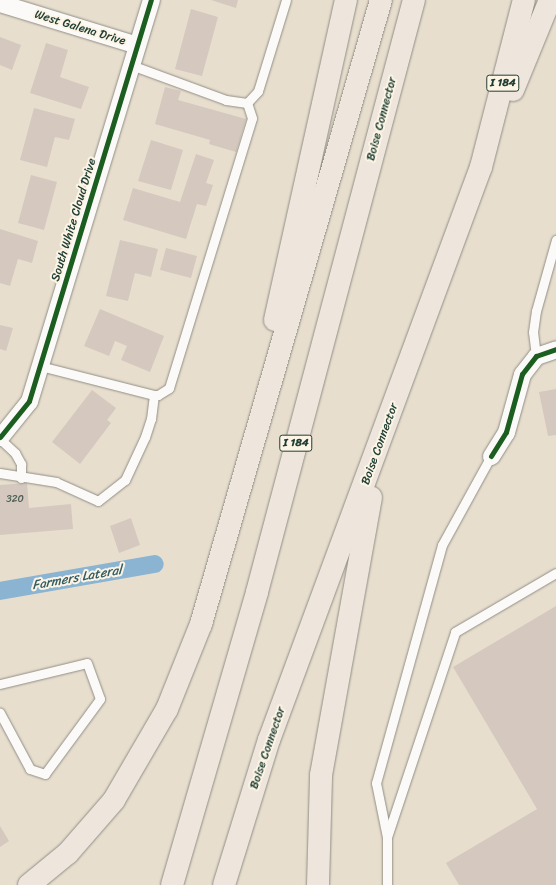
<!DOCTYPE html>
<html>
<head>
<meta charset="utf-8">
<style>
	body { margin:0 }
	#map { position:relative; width:556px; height:885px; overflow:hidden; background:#e8dece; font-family:Sriracha,sans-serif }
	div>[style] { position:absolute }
	.canal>* { height:18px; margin:-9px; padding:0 9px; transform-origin:9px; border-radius:9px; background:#8ab4d2 }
	.building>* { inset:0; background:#d5c8bf }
	.roads { filter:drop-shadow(0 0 1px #8f8f85) drop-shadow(0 0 1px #8f8f85) }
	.lane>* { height:9px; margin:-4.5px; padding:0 4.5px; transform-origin:4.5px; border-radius:4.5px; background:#fcfaf8 }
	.street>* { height:17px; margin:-8.5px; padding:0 8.5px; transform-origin:8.5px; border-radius:8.5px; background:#fcfaf8 }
	.highway>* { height:22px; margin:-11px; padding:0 11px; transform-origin:11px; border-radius:11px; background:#eee5dc }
	.cycleway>* { height:5px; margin:-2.5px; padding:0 2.5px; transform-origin:2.5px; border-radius:2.5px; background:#1b5e20 }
	span { translate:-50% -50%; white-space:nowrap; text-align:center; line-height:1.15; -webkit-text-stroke:4px #fcf5e5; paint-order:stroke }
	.number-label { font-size:10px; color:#4e6158 }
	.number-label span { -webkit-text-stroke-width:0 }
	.shield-label span { padding:1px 3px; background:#fcf5e5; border:1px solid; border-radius:3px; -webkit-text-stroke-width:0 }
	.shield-label { font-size:11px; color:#1f3d34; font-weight:700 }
	.street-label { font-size:12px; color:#1f3d34 }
	.water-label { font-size:13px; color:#335b64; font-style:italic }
</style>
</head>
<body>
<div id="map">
	<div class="canal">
		<i style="left:0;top:591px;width:157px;rotate:-9.9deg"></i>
	</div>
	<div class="building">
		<i style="clip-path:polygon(211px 0,238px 0,236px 8px)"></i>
		<i style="clip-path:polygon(191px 9px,218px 17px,202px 76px,175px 69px)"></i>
		<i style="clip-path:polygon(0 37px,21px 45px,12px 70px,0 65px)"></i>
		<i style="clip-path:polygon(46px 43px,68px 50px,60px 77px,89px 87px,81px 109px,30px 93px)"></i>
		<i style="clip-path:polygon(165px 87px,181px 91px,178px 100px,246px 119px,236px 152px,209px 144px,210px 140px,155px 124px)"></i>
		<i style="clip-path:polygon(34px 108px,75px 119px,69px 140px,55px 137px,47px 167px,20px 160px)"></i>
		<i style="clip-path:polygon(151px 140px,183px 150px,171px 190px,138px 181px)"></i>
		<i style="clip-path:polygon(196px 154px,214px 160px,206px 183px,213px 185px,206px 206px,197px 204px,186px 239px,123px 220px,133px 188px,180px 202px)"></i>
		<i style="clip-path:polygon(31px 175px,57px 182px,44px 230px,18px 223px)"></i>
		<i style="clip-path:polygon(0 229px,38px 241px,32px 263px,18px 259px,10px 286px,0 283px)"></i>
		<i style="clip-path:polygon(120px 240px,158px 249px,151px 277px,135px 273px,128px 301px,106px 296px)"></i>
		<i style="clip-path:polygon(166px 248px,197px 256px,191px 278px,160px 270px)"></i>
		<i style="clip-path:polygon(100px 309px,164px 336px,150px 372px,121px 360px,127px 346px,115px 341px,109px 356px,84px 346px)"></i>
		<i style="clip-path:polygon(0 325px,13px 328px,6px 351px,0 349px)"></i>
		<i style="clip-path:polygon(556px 389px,556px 435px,548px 436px,539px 392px)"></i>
		<i style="clip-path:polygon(92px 390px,116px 408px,107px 420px,111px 423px,80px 464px,52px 442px)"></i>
		<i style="clip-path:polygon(27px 483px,29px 508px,71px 504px,73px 529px,0 535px,0 485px)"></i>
		<i style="clip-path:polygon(131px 518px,140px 545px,119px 553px,110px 526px)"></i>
		<i style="clip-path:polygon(556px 606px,556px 885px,459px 885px,446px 863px,537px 809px,453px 667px)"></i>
		<i style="clip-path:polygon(0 826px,9px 841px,0 847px)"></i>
	</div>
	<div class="roads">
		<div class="lane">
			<i style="left:131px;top:65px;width:101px;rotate:20.2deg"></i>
			<i style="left:226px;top:100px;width:21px;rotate:8deg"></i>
			<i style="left:247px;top:103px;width:16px;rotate:-47deg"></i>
			<i style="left:258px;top:91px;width:95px;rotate:-72.9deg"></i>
			<i style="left:536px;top:356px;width:24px;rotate:-97deg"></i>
			<i style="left:533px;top:332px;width:21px;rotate:-82deg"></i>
			<i style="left:536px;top:311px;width:74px;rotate:-74.3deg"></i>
			<i style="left:40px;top:366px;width:118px;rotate:14.3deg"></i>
			<i style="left:154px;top:395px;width:4px"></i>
			<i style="left:158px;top:395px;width:13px;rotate:-32deg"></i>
			<i style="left:169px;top:388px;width:282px;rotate:-72.9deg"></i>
			<i style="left:252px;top:118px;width:16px;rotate:-108deg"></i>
			<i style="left:0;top:439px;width:21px;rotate:43deg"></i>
			<i style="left:15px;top:453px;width:13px;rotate:61deg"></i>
			<i style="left:21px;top:464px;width:14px;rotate:90deg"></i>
			<i style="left:0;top:473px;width:57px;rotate:9.1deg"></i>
			<i style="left:56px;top:482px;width:46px;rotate:24.3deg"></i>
			<i style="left:98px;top:501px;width:34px;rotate:-38deg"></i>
			<i style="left:125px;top:480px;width:47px;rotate:-65.1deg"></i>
			<i style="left:145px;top:437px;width:19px;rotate:-72deg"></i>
			<i style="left:151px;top:419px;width:24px;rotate:-83deg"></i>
			<i style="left:0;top:684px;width:89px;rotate:-13.6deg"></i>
			<i style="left:87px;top:663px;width:38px;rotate:70deg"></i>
			<i style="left:100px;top:699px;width:93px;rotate:126.3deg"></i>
			<i style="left:45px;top:774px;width:16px;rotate:-162deg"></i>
			<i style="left:30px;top:769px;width:64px;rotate:-118.2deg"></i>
			<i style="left:387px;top:837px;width:55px;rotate:-101.5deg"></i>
			<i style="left:376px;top:783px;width:247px;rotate:-74.5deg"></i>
			<i style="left:442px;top:545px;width:102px;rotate:-61.2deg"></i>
			<i style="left:387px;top:885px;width:48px;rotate:-90deg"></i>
			<i style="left:387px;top:837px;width:216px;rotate:-71.6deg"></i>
			<i style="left:455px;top:632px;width:117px;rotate:-30.3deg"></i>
		</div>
		<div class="street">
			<i style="left:0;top:3px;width:143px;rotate:17deg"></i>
			<i style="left:0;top:437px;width:46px;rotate:-51.1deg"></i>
			<i style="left:29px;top:401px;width:419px;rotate:-73.1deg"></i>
			<i style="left:491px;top:456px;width:28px;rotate:-58deg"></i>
			<i style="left:506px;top:432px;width:60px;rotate:-74.6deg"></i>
			<i style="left:522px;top:374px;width:23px;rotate:-52deg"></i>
			<i style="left:536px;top:356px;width:21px;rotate:-19deg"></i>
		</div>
		<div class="highway">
			<i style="left:513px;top:90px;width:97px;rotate:-67.7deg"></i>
			<i style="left:275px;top:320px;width:328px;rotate:-77.5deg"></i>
			<i style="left:29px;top:885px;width:50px;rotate:-39.4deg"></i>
			<i style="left:68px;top:853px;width:70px;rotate:-49deg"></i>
			<i style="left:114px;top:800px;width:105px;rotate:-59.8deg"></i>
			<i style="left:167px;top:709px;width:92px;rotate:-68.2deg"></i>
			<i style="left:201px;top:624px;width:649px;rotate:-73.91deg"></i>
			<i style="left:172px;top:885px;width:305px;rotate:-73.8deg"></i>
			<i style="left:257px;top:592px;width:612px;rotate:-75.15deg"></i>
			<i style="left:224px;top:885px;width:152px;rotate:-72.8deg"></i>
			<i style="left:269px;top:740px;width:611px;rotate:-69.7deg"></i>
			<i style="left:481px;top:167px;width:172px;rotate:-75.6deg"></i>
			<i style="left:318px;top:885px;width:110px;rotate:-88.4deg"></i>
			<i style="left:321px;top:775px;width:282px;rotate:-79.8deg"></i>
		</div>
	</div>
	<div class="cycleway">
		<i style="left:0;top:437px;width:46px;rotate:-51.1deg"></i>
		<i style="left:29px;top:401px;width:419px;rotate:-73.1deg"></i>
		<i style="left:491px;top:456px;width:28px;rotate:-58deg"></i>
		<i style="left:506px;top:432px;width:60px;rotate:-74.6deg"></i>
		<i style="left:522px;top:374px;width:23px;rotate:-52deg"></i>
		<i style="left:536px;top:356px;width:21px;rotate:-19deg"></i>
	</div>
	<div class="number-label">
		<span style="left:15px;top:500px">320</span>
	</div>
	<div class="shield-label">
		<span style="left:503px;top:83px">I 184</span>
		<span style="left:296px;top:443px">I 184</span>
	</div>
	<div class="street-label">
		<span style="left:80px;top:28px;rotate:17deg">West Galena Drive</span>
		<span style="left:382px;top:119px;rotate:-75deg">Boise Connector</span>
		<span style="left:74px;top:220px;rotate:-73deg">South White Cloud Drive</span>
		<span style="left:380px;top:444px;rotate:-70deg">Boise Connector</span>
		<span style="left:268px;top:748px;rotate:-71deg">Boise Connector</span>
	</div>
	<div class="water-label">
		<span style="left:77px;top:578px;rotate:-10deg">Farmers Lateral</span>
	</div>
</div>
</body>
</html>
